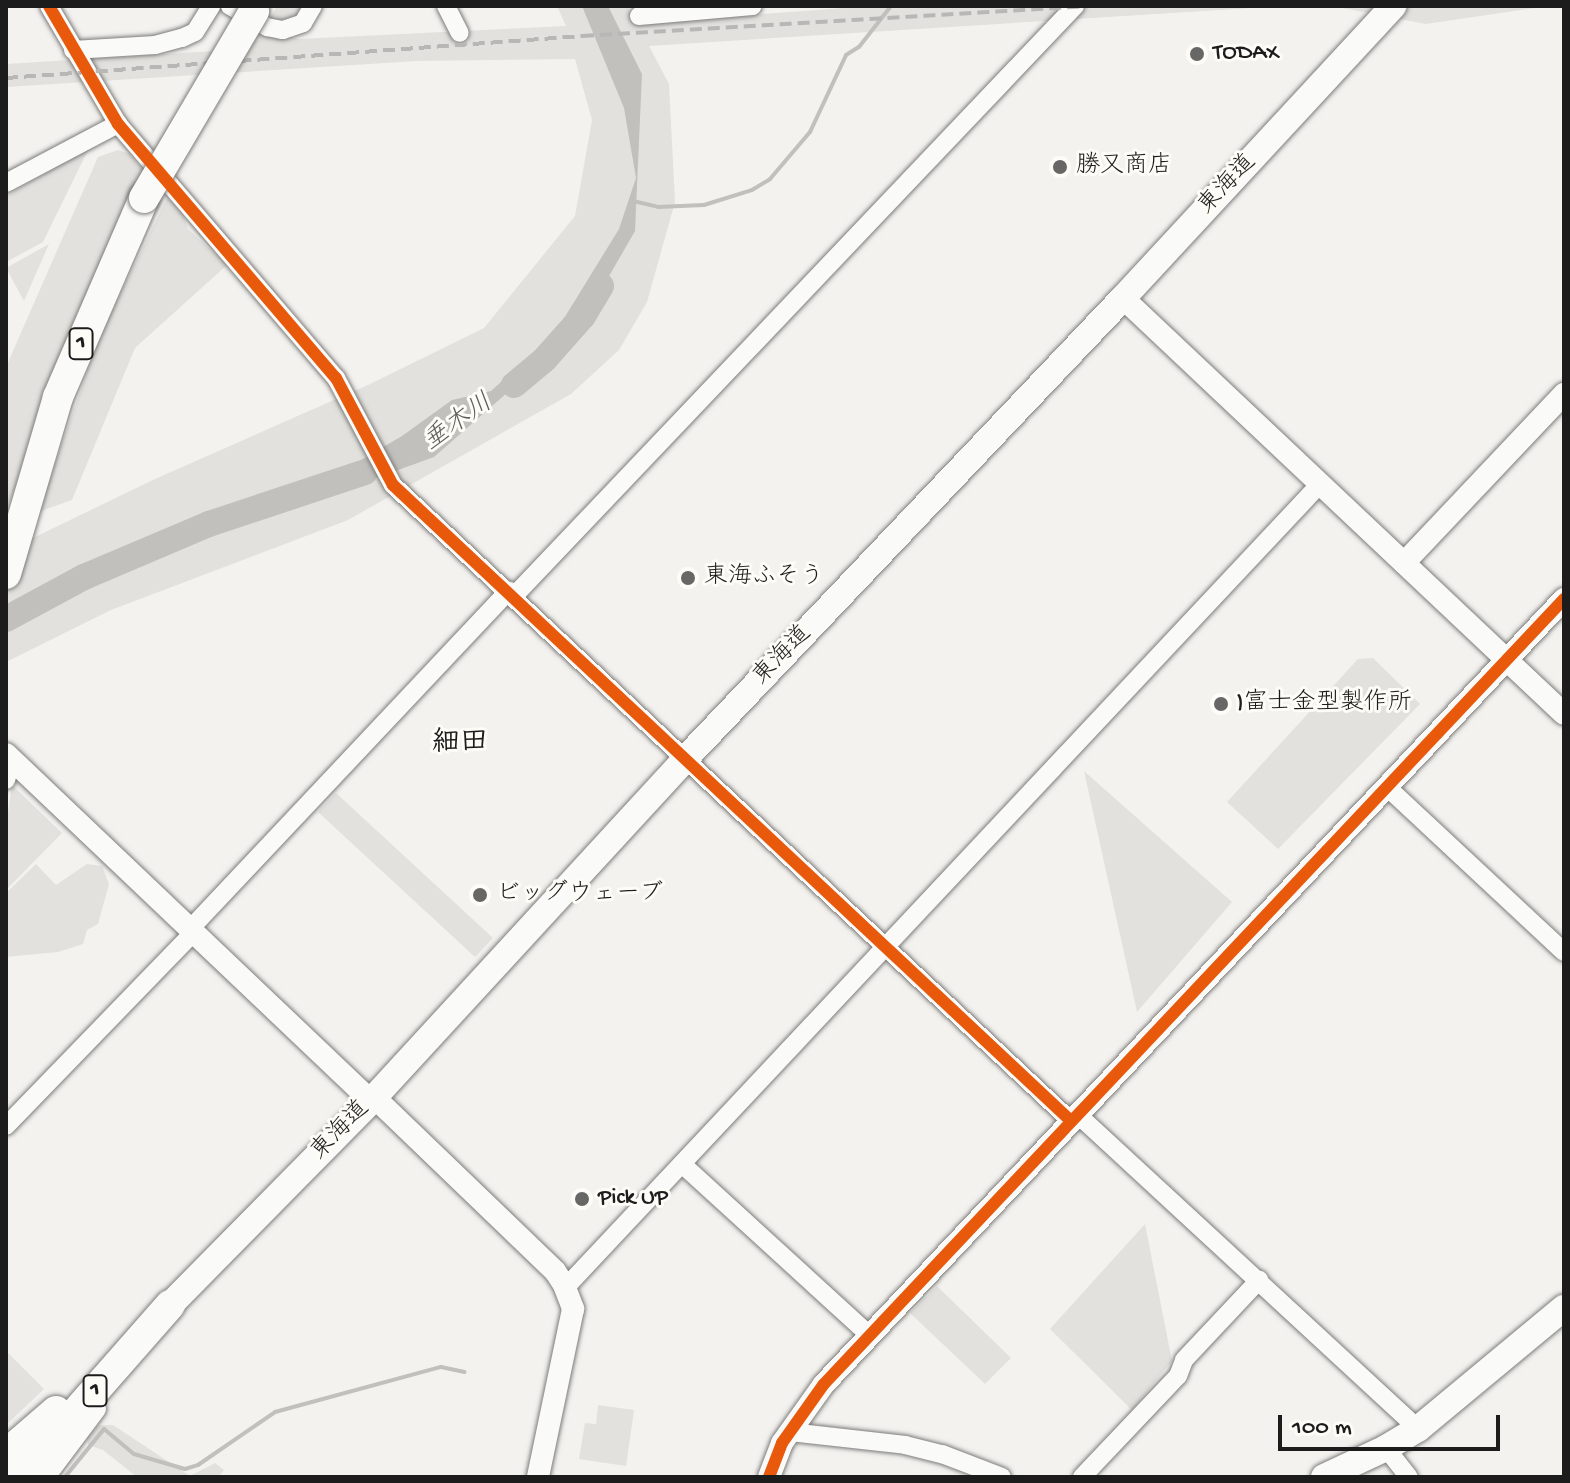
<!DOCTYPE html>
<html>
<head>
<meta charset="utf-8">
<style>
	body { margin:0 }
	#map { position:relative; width:1570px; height:1483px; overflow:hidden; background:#f3f2ef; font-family:"Gochi Hand","Klee One",sans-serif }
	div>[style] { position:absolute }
	.green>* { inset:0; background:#e2e1dd }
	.water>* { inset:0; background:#c1c0bc }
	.stream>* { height:4px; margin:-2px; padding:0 2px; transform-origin:2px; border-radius:2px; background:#c1c0bc }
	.river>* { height:26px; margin:-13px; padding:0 13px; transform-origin:13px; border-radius:13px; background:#c1c0bc }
	.roads { filter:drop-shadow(0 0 2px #7d7c7b) drop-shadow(0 0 2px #7d7c7b) }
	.minor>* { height:18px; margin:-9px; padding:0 9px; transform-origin:9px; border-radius:9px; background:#fafaf8 }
	.tertiary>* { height:22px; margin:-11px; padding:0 11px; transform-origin:11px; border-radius:11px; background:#fafaf8 }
	.secondary>* { height:26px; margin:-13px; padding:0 13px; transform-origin:13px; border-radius:13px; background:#fafaf8 }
	.trunk>* { height:30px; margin:-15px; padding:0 15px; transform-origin:15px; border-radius:15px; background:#fafaf8 }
	.rail>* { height:4px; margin-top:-2px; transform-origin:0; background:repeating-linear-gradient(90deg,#b8b7b6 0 12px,transparent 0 18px) }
	.bridges { filter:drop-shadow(0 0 2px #7d7c7b) drop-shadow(0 0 2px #7d7c7b) }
	.trunk-bridge>* { height:30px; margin:-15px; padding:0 15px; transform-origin:15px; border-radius:15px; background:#fafaf8 }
	.cycleway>* { height:12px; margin:-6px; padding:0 6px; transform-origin:6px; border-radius:6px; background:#e8590c }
	.dots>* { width:22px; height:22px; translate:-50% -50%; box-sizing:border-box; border:4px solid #fdfcf7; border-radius:50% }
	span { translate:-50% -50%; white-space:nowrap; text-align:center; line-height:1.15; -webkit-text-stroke:6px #fdfcf7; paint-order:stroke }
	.shield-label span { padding:2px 6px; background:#fdfcf7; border:2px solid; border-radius:6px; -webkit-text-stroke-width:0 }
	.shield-label { font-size:22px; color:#1c1c1c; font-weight:700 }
	.poi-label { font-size:24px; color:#1c1c1c }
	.left { translate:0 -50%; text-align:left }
	.street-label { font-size:24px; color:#1c1c1c }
	.water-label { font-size:26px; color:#5c5c5a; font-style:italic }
	.quarter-label { font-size:28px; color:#1c1c1c; font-weight:700 }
	.frame { position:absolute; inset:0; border:8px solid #1c1c1c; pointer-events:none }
	.scale { position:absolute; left:1278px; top:1415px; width:222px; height:36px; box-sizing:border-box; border:4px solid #1c1c1c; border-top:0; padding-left:10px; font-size:24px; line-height:28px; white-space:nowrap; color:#1c1c1c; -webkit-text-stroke:6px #fdfcf7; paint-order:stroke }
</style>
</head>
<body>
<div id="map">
	<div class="green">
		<i style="clip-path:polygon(277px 6px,305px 6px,292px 21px,279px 23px,270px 18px)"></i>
		<i style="clip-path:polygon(557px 6px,635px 6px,628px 8px,636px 23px,872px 6px,1283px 6px,649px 46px,669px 84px,675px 202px,647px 302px,619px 350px,571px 394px,348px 520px,111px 610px,6px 662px,6px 551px,155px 479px,368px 385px,484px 328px,575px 216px,592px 120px,575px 59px,417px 61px,6px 87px,6px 64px,230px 50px,256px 29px,299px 39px,566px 26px)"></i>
		<i style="clip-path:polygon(1332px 6px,1548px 6px,1426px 24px)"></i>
		<i style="clip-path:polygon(89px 148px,43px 242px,6px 262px,6px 196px)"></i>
		<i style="clip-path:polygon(118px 150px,130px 154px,143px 171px,7px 508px,6px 367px,98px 157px)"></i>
		<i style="clip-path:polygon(167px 198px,182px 212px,188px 229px,227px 265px,135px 348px,72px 500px,38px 512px,99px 338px)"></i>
		<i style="clip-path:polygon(49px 244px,24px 301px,6px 268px)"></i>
		<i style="clip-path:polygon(1373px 658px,1420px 704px,1278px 849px,1227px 802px,1358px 659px)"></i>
		<i style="clip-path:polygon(1084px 771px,1232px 902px,1137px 1012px)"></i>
		<i style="clip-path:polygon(12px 785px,62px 833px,6px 890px,6px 825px)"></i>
		<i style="clip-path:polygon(336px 793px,493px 938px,475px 957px,318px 812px)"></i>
		<i style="clip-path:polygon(36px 864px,56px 885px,87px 864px,102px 866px,109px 884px,98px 924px,87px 930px,83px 944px,58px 952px,6px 957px,6px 893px)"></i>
		<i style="clip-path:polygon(1145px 1224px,1172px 1361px,1132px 1410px,1050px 1329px)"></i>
		<i style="clip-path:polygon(937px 1286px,1011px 1358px,985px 1384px,910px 1313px)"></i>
		<i style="clip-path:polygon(6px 1351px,44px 1389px,6px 1425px)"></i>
		<i style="clip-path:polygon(598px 1405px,634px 1410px,626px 1466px,579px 1459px,585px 1423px,596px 1424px)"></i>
		<i style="clip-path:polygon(99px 1425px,113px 1425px,190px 1476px,215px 1463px,224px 1470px,218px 1477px,137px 1477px,103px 1450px,88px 1445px,87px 1438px)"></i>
	</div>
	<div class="water">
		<i style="clip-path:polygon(582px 6px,608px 6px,642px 74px,635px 231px,593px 304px,540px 364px,434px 457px,362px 483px,317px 486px,402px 436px,452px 400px,491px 391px,555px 333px,619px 229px,636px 178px,624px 108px)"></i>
	</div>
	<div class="stream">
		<i style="left:633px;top:201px;width:26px;rotate:13deg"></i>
		<i style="left:658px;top:207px;width:46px;rotate:-2.5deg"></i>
		<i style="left:704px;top:205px;width:50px;rotate:-17.4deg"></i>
		<i style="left:752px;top:190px;width:21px;rotate:-31deg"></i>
		<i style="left:770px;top:179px;width:62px;rotate:-49.6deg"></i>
		<i style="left:810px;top:132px;width:85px;rotate:-64.9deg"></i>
		<i style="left:846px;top:55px;width:15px;rotate:-32deg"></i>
		<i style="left:859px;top:47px;width:52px;rotate:-52deg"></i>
		<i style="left:65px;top:1477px;width:62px;rotate:-50.9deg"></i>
		<i style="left:104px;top:1429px;width:39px;rotate:40deg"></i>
		<i style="left:134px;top:1454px;width:53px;rotate:16.4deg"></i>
		<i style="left:185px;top:1469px;width:14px;rotate:-17deg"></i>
		<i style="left:198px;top:1465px;width:93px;rotate:-34.5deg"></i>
		<i style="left:275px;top:1412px;width:172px;rotate:-15.2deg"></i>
		<i style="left:441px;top:1367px;width:24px;rotate:12deg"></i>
	</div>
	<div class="river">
		<i style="left:514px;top:385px;width:39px;rotate:-40deg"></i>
		<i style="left:544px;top:360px;width:59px;rotate:-48.4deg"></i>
		<i style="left:583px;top:316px;width:35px;rotate:-59deg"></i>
		<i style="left:6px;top:619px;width:89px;rotate:-28.3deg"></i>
		<i style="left:84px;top:577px;width:136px;rotate:-23deg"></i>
		<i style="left:209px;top:524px;width:164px;rotate:-18.4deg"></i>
	</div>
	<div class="roads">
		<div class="minor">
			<i style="left:49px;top:6px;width:137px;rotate:59.7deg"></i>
			<i style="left:118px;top:124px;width:335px;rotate:49.4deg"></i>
			<i style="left:336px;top:378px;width:121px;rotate:62deg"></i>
			<i style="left:393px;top:485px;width:928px;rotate:43.17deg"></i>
			<i style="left:230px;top:6px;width:43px;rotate:29.6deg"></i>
			<i style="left:267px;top:27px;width:16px;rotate:11deg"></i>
			<i style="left:283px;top:30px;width:21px;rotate:-19deg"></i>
			<i style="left:303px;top:23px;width:20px;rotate:-60deg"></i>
			<i style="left:446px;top:6px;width:30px;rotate:63deg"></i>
			<i style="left:639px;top:16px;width:114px;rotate:-5deg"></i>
			<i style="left:73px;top:50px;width:82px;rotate:-3.5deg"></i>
			<i style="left:155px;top:45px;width:28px;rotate:-15deg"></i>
			<i style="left:182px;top:38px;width:14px;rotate:-25deg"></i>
			<i style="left:195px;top:32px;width:31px;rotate:-58deg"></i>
			<i style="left:6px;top:183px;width:127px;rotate:-27.8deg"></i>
			<i style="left:514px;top:596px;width:814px;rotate:-46.44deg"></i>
			<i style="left:6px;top:780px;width:22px;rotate:-74deg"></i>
			<i style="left:1387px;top:787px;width:242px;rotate:43deg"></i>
			<i style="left:190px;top:929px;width:465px;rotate:-46.7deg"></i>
			<i style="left:1076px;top:1113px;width:466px;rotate:42.7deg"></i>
			<i style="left:6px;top:1126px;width:269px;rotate:-45.9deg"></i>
			<i style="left:682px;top:1164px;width:253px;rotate:42.4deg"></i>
			<i style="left:565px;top:1288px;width:1103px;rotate:-46.8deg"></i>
			<i style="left:790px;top:1432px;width:116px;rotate:6.4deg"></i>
			<i style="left:905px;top:1445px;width:38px;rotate:14deg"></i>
			<i style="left:942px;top:1454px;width:64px;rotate:21deg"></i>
			<i style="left:1386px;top:1448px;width:37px;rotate:52deg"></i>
			<i style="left:46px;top:1477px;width:85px;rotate:-53.1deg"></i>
			<i style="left:1082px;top:1477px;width:139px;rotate:-46.5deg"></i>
			<i style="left:1178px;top:1376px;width:17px;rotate:-69deg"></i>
			<i style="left:1184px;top:1360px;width:110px;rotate:-46.8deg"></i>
		</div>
		<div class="tertiary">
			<i style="left:1123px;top:298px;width:606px;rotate:43.33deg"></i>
			<i style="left:1404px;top:563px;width:233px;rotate:-46.6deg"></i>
			<i style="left:6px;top:754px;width:504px;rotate:43.55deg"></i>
			<i style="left:374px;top:1097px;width:251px;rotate:43.9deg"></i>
			<i style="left:555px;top:1271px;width:17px;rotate:57deg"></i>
			<i style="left:564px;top:1285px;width:26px;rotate:69deg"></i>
			<i style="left:573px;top:1309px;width:172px;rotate:101.8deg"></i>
			<i style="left:769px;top:1477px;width:36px;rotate:-69deg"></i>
			<i style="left:782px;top:1443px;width:72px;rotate:-54.6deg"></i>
			<i style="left:824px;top:1384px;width:1079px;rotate:-46.69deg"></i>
		</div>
		<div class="secondary">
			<i style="left:170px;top:1305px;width:286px;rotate:-45.4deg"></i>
			<i style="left:371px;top:1101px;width:466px;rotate:-47.4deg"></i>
			<i style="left:686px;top:758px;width:634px;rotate:-46.47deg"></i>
			<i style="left:1123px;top:298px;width:398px;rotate:-47.2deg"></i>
			<i style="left:1324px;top:1477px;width:68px;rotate:-25.1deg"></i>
			<i style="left:1386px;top:1448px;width:37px;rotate:-31deg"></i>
			<i style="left:1418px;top:1429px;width:190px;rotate:-39.7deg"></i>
		</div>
		<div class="trunk">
			<i style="left:6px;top:574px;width:184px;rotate:-73.6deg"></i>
			<i style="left:58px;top:397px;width:217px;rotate:-66.6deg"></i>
			<i style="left:6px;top:1454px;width:66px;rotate:-40.7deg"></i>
			<i style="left:19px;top:1477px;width:229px;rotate:-48.7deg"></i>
		</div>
	</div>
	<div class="rail">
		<i style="left:6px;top:78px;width:578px;rotate:-4.17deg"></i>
		<i style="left:582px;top:36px;width:509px;rotate:-3.38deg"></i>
	</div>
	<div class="bridges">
		<div class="trunk-bridge">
			<i style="left:144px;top:198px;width:217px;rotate:-59.5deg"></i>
		</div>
	</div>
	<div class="cycleway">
		<i style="left:49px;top:6px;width:137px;rotate:59.7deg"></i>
		<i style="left:118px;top:124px;width:335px;rotate:49.4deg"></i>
		<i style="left:336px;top:378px;width:121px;rotate:62deg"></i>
		<i style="left:393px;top:485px;width:928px;rotate:43.17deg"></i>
		<i style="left:769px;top:1477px;width:36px;rotate:-69deg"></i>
		<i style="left:782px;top:1443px;width:72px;rotate:-54.6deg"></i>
		<i style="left:824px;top:1384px;width:1079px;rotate:-46.69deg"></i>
	</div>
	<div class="dots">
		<i style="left:1197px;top:54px;background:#676766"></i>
		<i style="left:1060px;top:167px;background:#676766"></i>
		<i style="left:688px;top:578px;background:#676766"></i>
		<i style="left:1221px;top:704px;background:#676766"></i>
		<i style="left:480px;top:895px;background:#676766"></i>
		<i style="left:582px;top:1199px;background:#676766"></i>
	</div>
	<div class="shield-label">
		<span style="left:81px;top:344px">1</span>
		<span style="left:95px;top:1391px">1</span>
	</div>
	<div class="poi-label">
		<span class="left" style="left:1213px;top:54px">TODAX</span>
		<span class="left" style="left:1076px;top:167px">勝又商店</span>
		<span class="left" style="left:704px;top:578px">東海ふそう</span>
		<span class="left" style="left:1237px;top:704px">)富士金型製作所</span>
		<span class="left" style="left:496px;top:895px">ビッグウェーブ</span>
		<span class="left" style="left:598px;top:1199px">Pick UP</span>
	</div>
	<div class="street-label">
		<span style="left:1228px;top:185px;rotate:-47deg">東海道</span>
		<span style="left:783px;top:656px;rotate:-46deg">東海道</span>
		<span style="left:341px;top:1131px;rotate:-46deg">東海道</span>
	</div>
	<div class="water-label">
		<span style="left:459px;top:424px;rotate:-35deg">垂木川</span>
	</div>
	<div class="quarter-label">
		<span style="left:460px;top:744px">細田</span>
	</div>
	<div class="frame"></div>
	<div class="scale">100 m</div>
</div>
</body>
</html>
